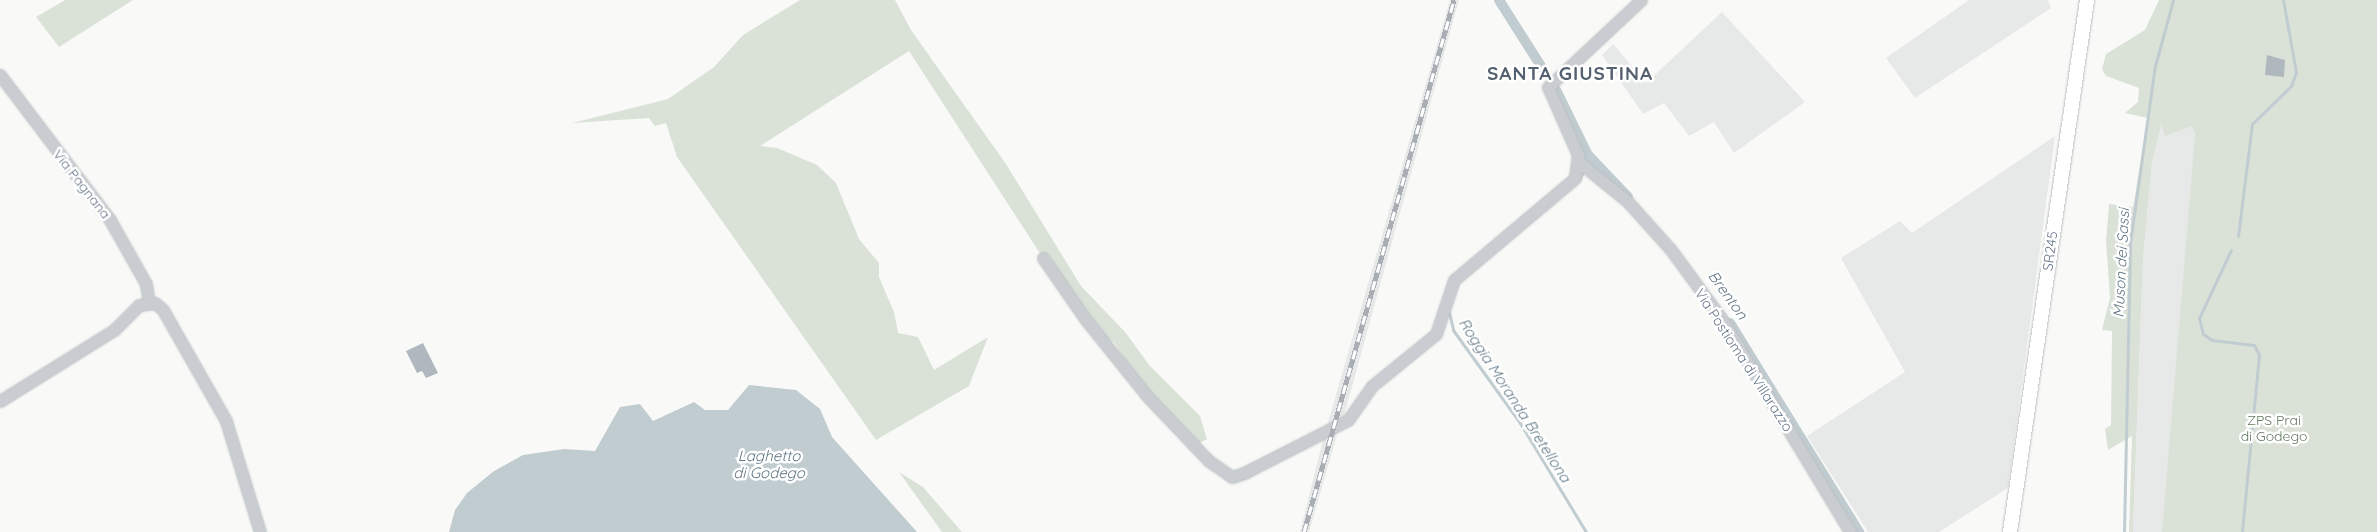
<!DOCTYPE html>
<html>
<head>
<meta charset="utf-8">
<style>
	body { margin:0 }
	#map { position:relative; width:2377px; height:532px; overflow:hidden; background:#f9faf7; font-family:Quicksand,sans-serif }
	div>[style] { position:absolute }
	.built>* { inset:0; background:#e7e9e8 }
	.green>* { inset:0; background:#dae2d8 }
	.water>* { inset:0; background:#c1ccd1 }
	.stream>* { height:3px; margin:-1.5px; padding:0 1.5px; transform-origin:1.5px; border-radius:1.5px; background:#c1ccd1 }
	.canal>* { height:10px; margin:-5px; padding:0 5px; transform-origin:5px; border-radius:5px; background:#c1ccd1 }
	.building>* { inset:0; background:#afb7bf }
	.roads { filter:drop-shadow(0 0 1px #babec2) drop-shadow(0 0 1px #babec2) }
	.minor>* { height:11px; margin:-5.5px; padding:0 5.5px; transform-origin:5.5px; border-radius:5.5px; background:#c9cdd1 }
	.major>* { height:14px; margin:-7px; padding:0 7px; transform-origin:7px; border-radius:7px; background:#fff }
	.rail>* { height:5px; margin-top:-2.5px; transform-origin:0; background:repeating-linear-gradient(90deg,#fff 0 9px,#a9aeb5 0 18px); box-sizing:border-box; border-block:1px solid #a9aeb5 }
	span { translate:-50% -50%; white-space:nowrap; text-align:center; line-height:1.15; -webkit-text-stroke:5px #fff; paint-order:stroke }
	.street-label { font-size:14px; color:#66778b }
	.park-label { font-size:14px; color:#657b62 }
	.water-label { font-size:15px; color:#627885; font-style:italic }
	.district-label { font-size:19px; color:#55616f; font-weight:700; letter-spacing:1px }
</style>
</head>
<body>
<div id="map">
	<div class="built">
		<i style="clip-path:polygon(1450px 0,1459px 0,1343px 419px,1327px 426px)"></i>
		<i style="clip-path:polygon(1969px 0,2048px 0,2051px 8px,1915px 98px,1886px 58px)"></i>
		<i style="clip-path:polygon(1722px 12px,1805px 102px,1734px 153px,1714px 122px,1689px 136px,1664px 103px,1643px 114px,1602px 55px,1613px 44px,1646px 83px)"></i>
		<i style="clip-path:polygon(2161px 124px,2165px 135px,2192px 126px,2204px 159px,2227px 532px,2133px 532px,2143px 259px,2152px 163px)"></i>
		<i style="clip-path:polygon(2055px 136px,2008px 488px,1939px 532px,1868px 532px,1807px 436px,1905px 372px,1841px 258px,1900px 221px,1912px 233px)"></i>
		<i style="clip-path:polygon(1339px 428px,1309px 532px,1300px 532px,1324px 436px)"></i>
	</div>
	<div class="green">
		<i style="clip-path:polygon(65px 0,133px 0,59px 47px,36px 17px)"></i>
		<i style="clip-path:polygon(800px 0,895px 0,911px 30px,1006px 164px,1081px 286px,1126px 333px,1149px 365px,1200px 416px,1207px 439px,1194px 446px,1142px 385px,1114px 342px,1090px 328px,1049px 255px,1043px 258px,909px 51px,760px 146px,777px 148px,817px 165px,836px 183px,859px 239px,879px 263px,879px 277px,894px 312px,898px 333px,918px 337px,934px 370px,988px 337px,969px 386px,876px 440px,677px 157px,666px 123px,655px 126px,649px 118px,572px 123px,668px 99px,714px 67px,743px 35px)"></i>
		<i style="clip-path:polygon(2159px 0,2377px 0,2377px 532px,2162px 532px,2195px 134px,2192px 126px,2165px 136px,2161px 125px,2152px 163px,2143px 259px,2133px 532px,2129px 532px,2132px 436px,2108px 450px,2105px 429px,2111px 425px,2112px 331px,2102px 330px,2110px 298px,2106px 241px,2109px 204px,2133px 207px,2148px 118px,2125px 113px,2138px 102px,2139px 88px,2106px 76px,2102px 69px,2106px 54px,2145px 30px)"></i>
		<i style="clip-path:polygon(899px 472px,923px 487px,962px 532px,942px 532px)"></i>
	</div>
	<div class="water">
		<i style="clip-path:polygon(749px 385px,796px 390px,820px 409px,832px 437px,917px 532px,449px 532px,455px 510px,467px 493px,494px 471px,523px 455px,564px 449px,595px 451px,620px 407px,640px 404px,653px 421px,694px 402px,705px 410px,728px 410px)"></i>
	</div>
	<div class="stream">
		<i style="left:1578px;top:181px;width:21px;rotate:-61deg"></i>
		<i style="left:1588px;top:163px;width:8px;rotate:-90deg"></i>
		<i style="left:2238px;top:236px;width:113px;rotate:-82.9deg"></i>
		<i style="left:2252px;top:124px;width:54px;rotate:-44.3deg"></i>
		<i style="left:2291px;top:86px;width:15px;rotate:-70deg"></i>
		<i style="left:2296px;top:72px;width:73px;rotate:-100.2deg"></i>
		<i style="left:2231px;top:250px;width:75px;rotate:115.2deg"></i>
		<i style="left:2199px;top:318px;width:16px;rotate:76deg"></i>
		<i style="left:2203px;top:334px;width:11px;rotate:34deg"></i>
		<i style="left:2212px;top:340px;width:42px;rotate:6.8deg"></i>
		<i style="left:2254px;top:345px;width:11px;rotate:63deg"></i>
		<i style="left:2259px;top:355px;width:178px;rotate:95.5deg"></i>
		<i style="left:1449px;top:312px;width:18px;rotate:77deg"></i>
		<i style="left:1453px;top:330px;width:115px;rotate:54.2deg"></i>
		<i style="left:1520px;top:423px;width:127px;rotate:58.8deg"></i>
		<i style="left:2124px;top:532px;width:289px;rotate:-88.8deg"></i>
		<i style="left:2130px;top:243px;width:179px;rotate:-82deg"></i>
		<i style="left:2155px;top:66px;width:68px;rotate:-74.7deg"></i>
	</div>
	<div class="canal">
		<i style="left:1499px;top:0;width:84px;rotate:57.6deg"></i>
		<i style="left:1556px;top:90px;width:72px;rotate:63.8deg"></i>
		<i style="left:1588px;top:155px;width:58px;rotate:46.4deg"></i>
		<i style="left:1730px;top:323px;width:246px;rotate:58.3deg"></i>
	</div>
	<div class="building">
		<i style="clip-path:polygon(2267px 55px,2285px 60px,2284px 77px,2265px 75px)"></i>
		<i style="clip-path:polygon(423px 343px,438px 373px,426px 378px,422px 371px,417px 373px,406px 351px)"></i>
	</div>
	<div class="roads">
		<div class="minor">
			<i style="left:0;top:75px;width:182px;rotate:52.8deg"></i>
			<i style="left:110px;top:220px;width:73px;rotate:60.6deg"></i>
			<i style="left:146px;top:284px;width:18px;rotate:81deg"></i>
			<i style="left:1579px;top:162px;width:63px;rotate:39.2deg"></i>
			<i style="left:1628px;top:202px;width:64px;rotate:48.1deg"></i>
			<i style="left:1671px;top:250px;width:84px;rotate:53.7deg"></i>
			<i style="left:1721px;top:318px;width:250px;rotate:58.9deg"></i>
			<i style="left:1043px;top:258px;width:75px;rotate:55.3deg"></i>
			<i style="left:1086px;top:320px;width:97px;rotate:51.2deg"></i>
			<i style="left:1147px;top:396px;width:90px;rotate:46.4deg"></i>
			<i style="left:1209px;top:461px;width:28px;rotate:35deg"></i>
			<i style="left:1232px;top:477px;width:13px;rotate:-18deg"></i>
			<i style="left:1244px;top:473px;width:117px;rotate:-27deg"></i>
			<i style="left:1348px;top:420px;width:42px;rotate:-54.8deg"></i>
			<i style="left:1372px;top:386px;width:82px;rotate:-39.1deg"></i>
			<i style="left:1436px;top:334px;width:57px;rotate:-71.6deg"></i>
			<i style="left:1454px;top:280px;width:158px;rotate:-40.1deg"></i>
			<i style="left:1575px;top:178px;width:23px;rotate:-83deg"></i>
			<i style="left:1578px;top:155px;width:74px;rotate:-113.8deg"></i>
			<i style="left:1548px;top:87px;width:127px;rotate:-43.1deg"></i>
			<i style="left:0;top:401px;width:134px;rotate:-31.9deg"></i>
			<i style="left:114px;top:330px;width:35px;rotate:-45deg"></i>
			<i style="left:139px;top:305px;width:16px;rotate:-7deg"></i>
			<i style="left:155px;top:303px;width:11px;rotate:41deg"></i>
			<i style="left:163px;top:310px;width:128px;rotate:60.4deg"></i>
			<i style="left:226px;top:421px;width:116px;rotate:73deg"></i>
		</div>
		<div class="major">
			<i style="left:2010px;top:532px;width:538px;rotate:-81.76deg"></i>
		</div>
	</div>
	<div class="rail">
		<i style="left:1304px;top:532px;width:553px;rotate:-74.25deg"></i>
	</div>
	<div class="street-label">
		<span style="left:82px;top:184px;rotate:52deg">Via Pagnana</span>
		<span style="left:2050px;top:251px;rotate:-82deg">SR245</span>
		<span style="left:1744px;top:360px;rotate:57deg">Via Postioma di Villarazzo</span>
	</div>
	<div class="park-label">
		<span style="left:2274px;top:428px">ZPS Prai<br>di Godego</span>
	</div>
	<div class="water-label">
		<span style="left:2121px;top:263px;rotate:-87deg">Muson dei Sassi</span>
		<span style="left:1728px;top:295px;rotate:54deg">Brenton</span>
		<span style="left:1515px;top:400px;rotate:57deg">Roggia Moranda Bretellona</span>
		<span style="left:769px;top:464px">Laghetto<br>di Godego</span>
	</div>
	<div class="district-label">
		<span style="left:1570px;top:74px">SANTA GIUSTINA</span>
	</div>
</div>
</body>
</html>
